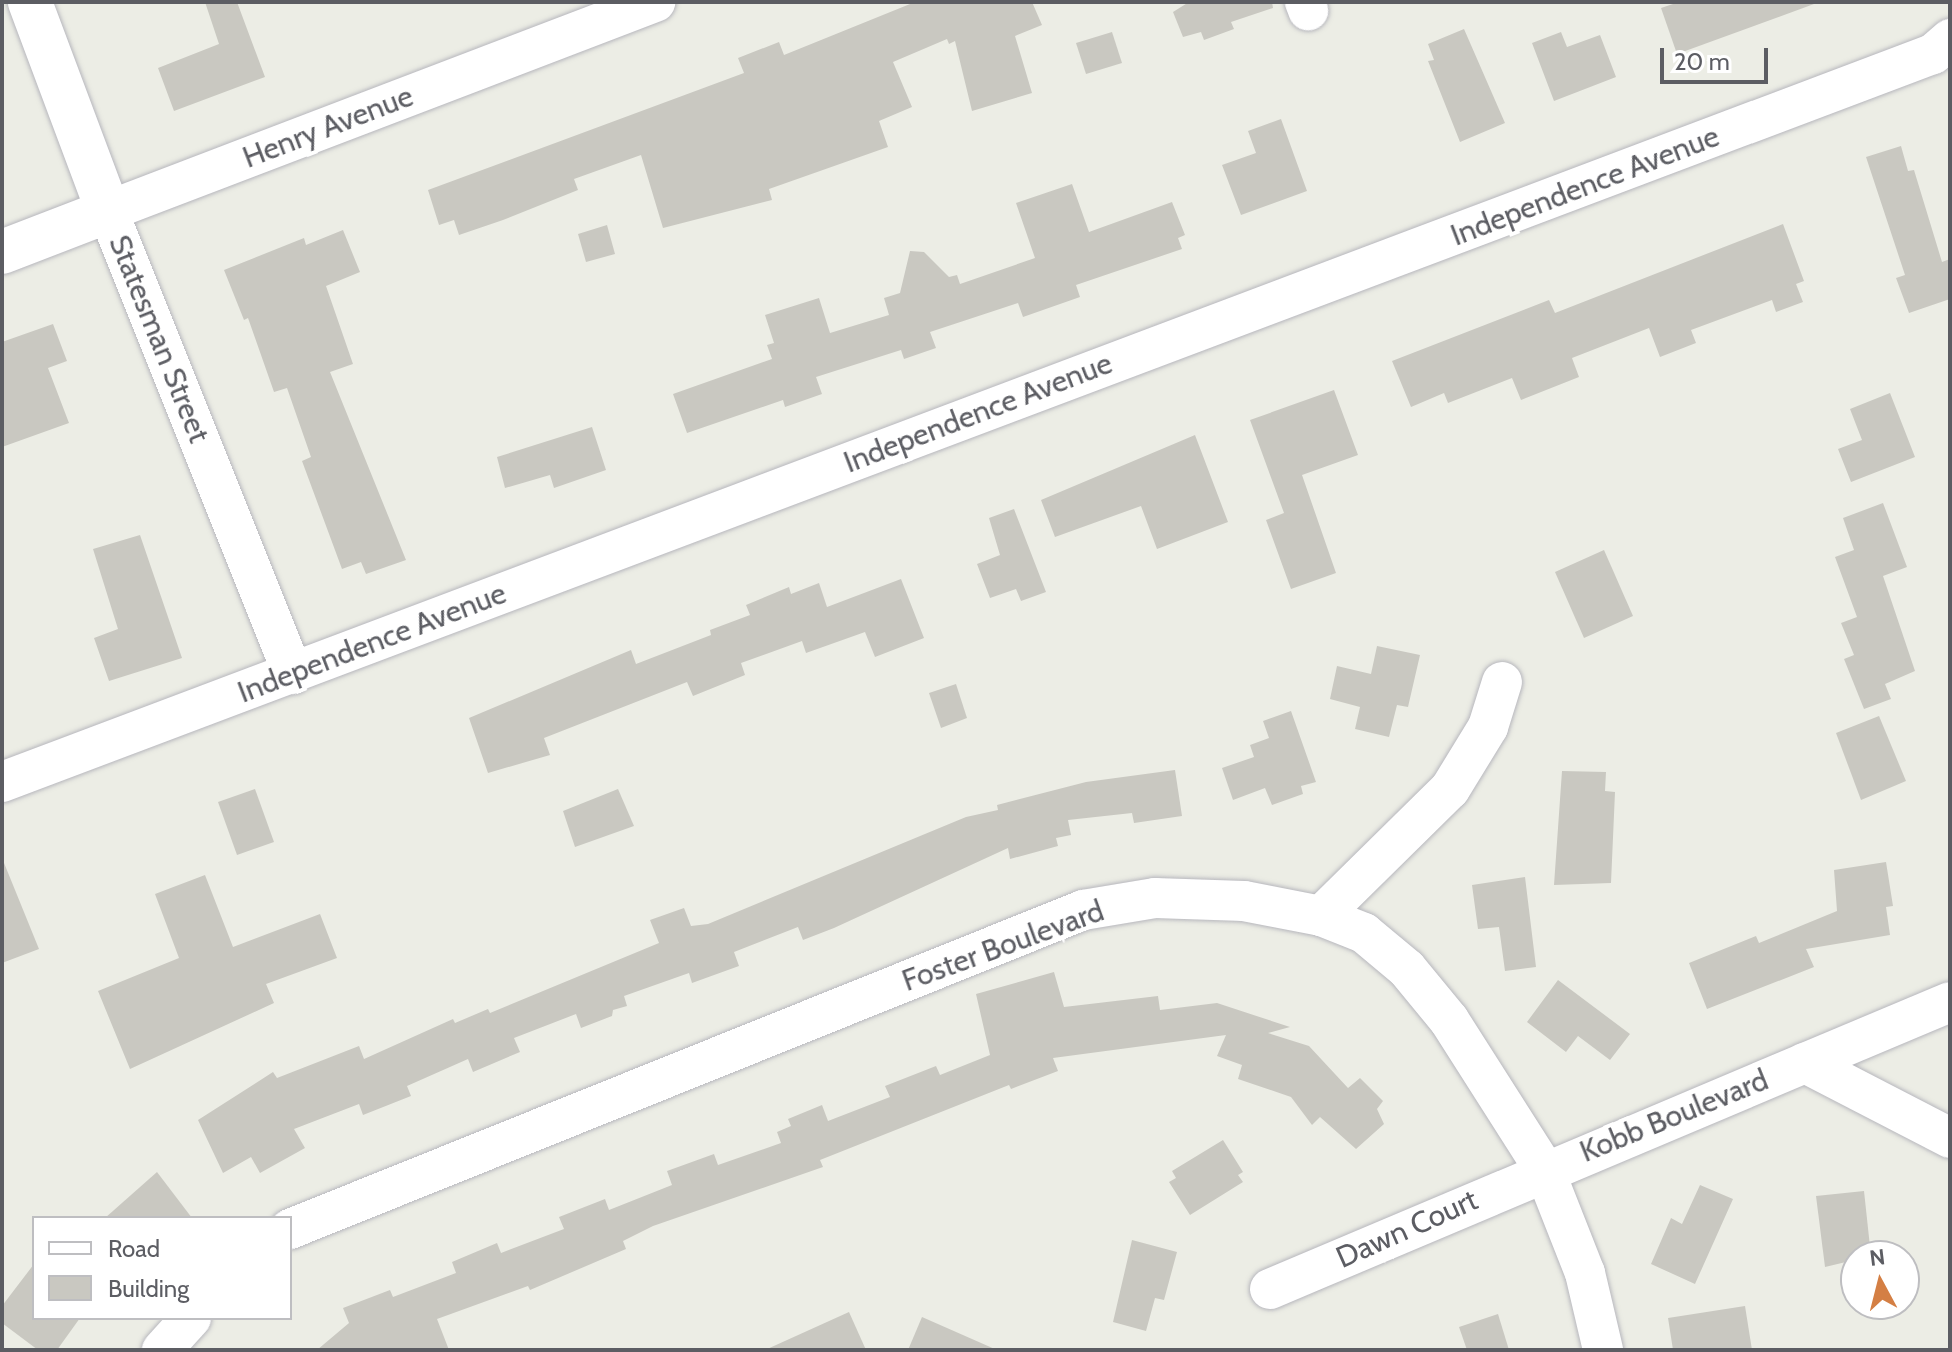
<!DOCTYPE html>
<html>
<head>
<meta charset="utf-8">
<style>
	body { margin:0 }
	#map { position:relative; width:1952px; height:1352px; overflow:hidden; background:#ecede5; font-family:Cabin,sans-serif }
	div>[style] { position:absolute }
	.building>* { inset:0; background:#c9c8c1 }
	.roads { filter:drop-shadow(0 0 2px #b7b7bd) drop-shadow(0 0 2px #b7b7bd) }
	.minor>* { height:40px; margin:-20px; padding:0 20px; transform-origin:20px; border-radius:20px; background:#fff }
	.tertiary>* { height:44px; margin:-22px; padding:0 22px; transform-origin:22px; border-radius:22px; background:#fff }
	span { translate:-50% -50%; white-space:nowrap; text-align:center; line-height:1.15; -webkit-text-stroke:8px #fff; paint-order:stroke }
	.street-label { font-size:30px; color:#5c5d63 }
	.frame { position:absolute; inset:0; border:4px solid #5c5d63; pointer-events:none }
	.legend { position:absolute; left:32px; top:1216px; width:260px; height:104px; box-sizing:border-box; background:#fff; border:2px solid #bebec1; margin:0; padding:10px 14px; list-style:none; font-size:24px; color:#5c5d63 }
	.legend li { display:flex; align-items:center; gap:16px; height:40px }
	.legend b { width:40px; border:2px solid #bebec1 }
	.north { position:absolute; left:1840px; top:1240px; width:80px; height:80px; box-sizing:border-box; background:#fff; border:2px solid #bebec1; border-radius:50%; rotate:353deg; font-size:22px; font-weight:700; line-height:32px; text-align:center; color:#5c5d63 }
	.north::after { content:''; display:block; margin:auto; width:28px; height:36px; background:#d47f44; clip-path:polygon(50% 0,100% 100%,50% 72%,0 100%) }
	.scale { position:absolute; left:1660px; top:48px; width:108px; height:36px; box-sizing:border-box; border:4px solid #5c5d63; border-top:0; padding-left:10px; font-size:24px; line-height:28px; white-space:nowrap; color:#5c5d63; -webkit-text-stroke:6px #fff; paint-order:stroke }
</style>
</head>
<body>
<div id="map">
	<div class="building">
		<i style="clip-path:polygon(205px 2px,237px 2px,265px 77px,174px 111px,158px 68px,219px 44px)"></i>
		<i style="clip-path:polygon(915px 2px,1032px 2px,1042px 25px,1015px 36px,1032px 93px,972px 111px,955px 41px,949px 44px,947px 39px,893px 62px,912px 107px,879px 121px,888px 147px,769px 189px,772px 200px,663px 228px,641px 155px,574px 179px,578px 190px,503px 220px,459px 235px,454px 220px,439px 225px,428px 190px,744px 73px,738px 58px,779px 42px,784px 55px)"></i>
		<i style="clip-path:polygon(1189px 2px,1272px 2px,1273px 8px,1231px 22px,1234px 29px,1204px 40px,1201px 32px,1183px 37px,1173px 12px)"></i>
		<i style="clip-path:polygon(1679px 2px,1814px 2px,1814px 4px,1677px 54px,1661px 8px)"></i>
		<i style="clip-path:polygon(1464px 29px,1505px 123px,1460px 142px,1428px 61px,1434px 60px,1428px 44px)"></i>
		<i style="clip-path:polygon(1112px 32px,1122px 63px,1086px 74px,1076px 43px)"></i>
		<i style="clip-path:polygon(1561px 32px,1567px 47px,1600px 35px,1616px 77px,1554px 101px,1532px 43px)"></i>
		<i style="clip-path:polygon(1281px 119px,1307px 191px,1241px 215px,1222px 165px,1256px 153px,1248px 131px)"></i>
		<i style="clip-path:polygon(1901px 146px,1908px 171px,1914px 170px,1942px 262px,1950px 259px,1950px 299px,1909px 313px,1896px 278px,1905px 275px,1866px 157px)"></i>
		<i style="clip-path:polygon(1072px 184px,1089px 232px,1172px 202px,1185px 235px,1178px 238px,1182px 249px,1076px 285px,1080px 297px,1023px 317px,1018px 303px,930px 332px,936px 348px,904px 359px,901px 350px,816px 377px,822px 394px,785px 407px,783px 400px,687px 433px,673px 394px,772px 359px,767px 345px,774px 343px,765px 315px,819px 298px,830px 333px,889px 315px,884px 298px,900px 293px,910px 251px,924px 252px,949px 277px,957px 275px,960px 284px,1035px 258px,1016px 203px)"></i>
		<i style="clip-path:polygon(1783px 224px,1804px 281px,1796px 284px,1803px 302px,1776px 312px,1772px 300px,1691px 330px,1696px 343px,1660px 357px,1649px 328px,1572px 358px,1579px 377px,1521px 400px,1512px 378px,1448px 403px,1444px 393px,1411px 407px,1392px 361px,1549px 300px,1555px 313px)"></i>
		<i style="clip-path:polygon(607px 225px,615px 254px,586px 262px,578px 234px)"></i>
		<i style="clip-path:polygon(343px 230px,360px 272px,326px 286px,353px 364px,330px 372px,406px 560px,366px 574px,361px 562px,342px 569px,302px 461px,311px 457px,287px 388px,274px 392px,248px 318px,244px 320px,224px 270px,304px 238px,306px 245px)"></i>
		<i style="clip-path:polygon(53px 324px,67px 361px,48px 368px,69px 423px,2px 447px,2px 342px)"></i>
		<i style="clip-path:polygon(1334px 390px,1358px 455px,1302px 475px,1336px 573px,1291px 589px,1266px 520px,1284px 513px,1250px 420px)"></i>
		<i style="clip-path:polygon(1890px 393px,1915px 457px,1851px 482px,1838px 449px,1862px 440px,1850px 409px)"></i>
		<i style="clip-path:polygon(592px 427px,606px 470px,554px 488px,550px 475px,505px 488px,497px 457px)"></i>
		<i style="clip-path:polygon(1195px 435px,1228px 522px,1157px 549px,1141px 506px,1055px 537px,1041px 500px)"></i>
		<i style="clip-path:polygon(1883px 503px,1907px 567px,1883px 576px,1915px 671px,1885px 684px,1891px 699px,1864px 709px,1844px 659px,1854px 655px,1841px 623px,1857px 617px,1835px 557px,1854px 550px,1843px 518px)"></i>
		<i style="clip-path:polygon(1014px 509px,1046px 592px,1021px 601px,1016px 589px,990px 598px,977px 564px,1000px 555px,989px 518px)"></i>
		<i style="clip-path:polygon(140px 535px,182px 658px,109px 681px,94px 638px,118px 629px,93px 549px)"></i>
		<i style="clip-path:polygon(1604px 550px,1633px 616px,1584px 638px,1555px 572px)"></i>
		<i style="clip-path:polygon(901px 579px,924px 638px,875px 657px,865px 632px,806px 653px,802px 641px,741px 663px,745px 675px,693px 696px,687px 682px,544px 738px,550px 755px,488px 773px,469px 718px,631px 650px,636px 664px,711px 635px,710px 630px,750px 615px,746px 605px,789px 587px,791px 594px,819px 583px,827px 607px)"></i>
		<i style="clip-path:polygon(1377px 646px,1420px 655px,1408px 707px,1397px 705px,1389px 737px,1355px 729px,1360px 707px,1330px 699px,1337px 666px,1371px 674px)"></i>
		<i style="clip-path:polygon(956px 684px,967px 718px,941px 728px,929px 693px)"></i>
		<i style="clip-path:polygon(1291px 711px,1316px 782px,1301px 786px,1303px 794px,1272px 805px,1265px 788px,1233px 800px,1222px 768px,1254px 757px,1250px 745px,1269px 738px,1263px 721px)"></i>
		<i style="clip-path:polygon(1879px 716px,1906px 781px,1861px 800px,1836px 733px)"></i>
		<i style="clip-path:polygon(1175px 770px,1182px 816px,1134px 823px,1132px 813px,1068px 820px,1071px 835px,1056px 838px,1058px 846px,1010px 859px,1008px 848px,834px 928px,803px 940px,798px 927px,734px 952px,739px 966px,692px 983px,689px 973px,624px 996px,627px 1006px,613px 1010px,612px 1016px,581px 1028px,576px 1014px,514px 1038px,520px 1052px,473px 1072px,468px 1059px,407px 1086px,411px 1096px,363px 1115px,359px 1104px,294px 1129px,305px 1148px,260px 1173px,251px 1157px,223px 1173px,198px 1120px,273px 1072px,277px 1078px,359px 1046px,364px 1059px,453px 1019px,455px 1023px,488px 1009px,490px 1013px,659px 943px,650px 920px,684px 908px,691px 926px,708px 924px,966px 817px,998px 810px,997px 805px,1086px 782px)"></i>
		<i style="clip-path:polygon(1562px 771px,1606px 772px,1605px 791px,1615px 792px,1611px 883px,1554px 885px)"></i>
		<i style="clip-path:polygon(255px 789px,274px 842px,237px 855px,218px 802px)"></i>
		<i style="clip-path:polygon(618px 789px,634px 826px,575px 847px,563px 811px)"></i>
		<i style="clip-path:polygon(2px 858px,39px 949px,2px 963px)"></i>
		<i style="clip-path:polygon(1886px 862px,1893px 906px,1886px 907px,1890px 935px,1806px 949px,1814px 967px,1707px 1009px,1689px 963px,1756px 936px,1759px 943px,1837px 911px,1834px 870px)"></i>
		<i style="clip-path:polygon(205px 875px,233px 947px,320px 914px,337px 958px,266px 984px,274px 1003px,130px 1069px,98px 991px,179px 958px,155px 894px)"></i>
		<i style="clip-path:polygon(1525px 877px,1536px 967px,1505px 971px,1499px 927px,1478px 929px,1472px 885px)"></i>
		<i style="clip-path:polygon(1054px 972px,1064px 1007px,1158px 996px,1160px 1010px,1217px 1003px,1290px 1027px,1268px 1033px,1309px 1046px,1348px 1088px,1360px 1078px,1383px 1101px,1377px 1109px,1384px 1124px,1356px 1149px,1320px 1117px,1312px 1125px,1291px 1097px,1238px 1079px,1242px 1065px,1217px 1056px,1226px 1035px,1053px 1058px,1058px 1071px,1011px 1089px,1009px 1085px,820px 1160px,823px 1167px,653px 1226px,623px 1241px,626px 1249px,530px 1290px,528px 1286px,437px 1319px,449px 1350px,317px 1350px,349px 1323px,343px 1308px,390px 1290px,393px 1297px,456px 1273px,452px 1262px,497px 1243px,501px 1253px,564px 1229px,559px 1217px,605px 1199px,609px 1210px,672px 1185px,667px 1171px,714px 1154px,718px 1165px,781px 1143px,777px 1132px,791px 1126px,788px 1119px,822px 1105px,828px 1121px,890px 1097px,885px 1086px,936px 1066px,940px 1075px,990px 1055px,976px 994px)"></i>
		<i style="clip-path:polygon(1558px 980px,1630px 1034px,1610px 1060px,1578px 1036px,1566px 1052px,1527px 1022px)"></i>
		<i style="clip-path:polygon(1223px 1140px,1243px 1172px,1238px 1175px,1243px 1182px,1190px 1215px,1169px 1182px,1176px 1178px,1172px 1171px)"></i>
		<i style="clip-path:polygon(157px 1172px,192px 1218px,105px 1218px)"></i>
		<i style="clip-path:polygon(1700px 1185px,1733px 1199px,1695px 1284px,1651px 1264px,1671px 1218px,1682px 1224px)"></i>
		<i style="clip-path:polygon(1864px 1191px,1871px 1256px,1825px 1267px,1816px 1196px)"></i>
		<i style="clip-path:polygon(1132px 1240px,1177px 1252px,1164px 1300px,1155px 1298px,1146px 1331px,1113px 1322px)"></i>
		<i style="clip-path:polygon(34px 1264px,34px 1318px,80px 1318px,57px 1350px,38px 1350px,2px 1323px,2px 1306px)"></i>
		<i style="clip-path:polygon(1745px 1306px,1752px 1350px,1673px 1350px,1668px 1318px)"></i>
		<i style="clip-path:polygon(849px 1312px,866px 1350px,765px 1350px)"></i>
		<i style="clip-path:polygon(1498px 1314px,1509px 1350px,1467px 1350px,1459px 1327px)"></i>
		<i style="clip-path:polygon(922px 1317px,997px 1350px,908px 1350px)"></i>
	</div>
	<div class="roads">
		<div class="minor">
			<i style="left:1305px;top:2px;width:9px;rotate:69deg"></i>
			<i style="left:293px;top:674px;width:499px;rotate:-111.8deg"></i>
			<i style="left:108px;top:211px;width:586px;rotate:-20.91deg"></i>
			<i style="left:2px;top:782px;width:2064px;rotate:-20.66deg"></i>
			<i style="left:1933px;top:54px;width:23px;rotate:-41deg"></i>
			<i style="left:1321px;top:916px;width:181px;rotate:-44.6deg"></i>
			<i style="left:1450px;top:789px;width:73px;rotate:-58.5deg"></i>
			<i style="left:1488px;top:727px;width:47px;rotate:-72.7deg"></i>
			<i style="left:1805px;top:1063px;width:157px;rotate:-22.8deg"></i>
			<i style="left:290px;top:1229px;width:855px;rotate:-21.91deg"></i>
			<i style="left:1083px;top:910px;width:73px;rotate:-9.5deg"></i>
			<i style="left:1155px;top:898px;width:89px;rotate:1.9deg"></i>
			<i style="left:1244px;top:901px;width:78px;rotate:11deg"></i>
			<i style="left:1321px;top:916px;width:46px;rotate:21.6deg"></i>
			<i style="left:1364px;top:933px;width:56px;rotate:39.9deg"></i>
			<i style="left:1407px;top:969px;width:66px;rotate:50.5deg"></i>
			<i style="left:1449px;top:1020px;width:177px;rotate:57.5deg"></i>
			<i style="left:1544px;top:1169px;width:112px;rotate:68.5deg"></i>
			<i style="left:1585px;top:1273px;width:79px;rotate:76.8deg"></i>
			<i style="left:1270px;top:1289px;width:581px;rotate:-22.9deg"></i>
			<i style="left:1805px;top:1063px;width:163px;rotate:27.3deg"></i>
			<i style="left:162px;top:1350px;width:43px;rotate:-47.8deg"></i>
		</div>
		<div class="tertiary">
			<i style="left:2px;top:252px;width:114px;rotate:-21.1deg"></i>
			<i style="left:108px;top:211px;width:223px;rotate:-110.5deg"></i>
		</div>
	</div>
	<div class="street-label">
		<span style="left:328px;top:127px;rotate:-21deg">Henry Avenue</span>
		<span style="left:1585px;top:186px;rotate:-21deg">Independence Avenue</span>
		<span style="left:159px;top:339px;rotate:68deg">Statesman Street</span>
		<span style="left:978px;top:413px;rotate:-21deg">Independence Avenue</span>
		<span style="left:372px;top:643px;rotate:-21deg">Independence Avenue</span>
		<span style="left:1003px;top:946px;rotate:-20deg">Foster Boulevard</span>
		<span style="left:1674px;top:1116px;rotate:-22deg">Kobb Boulevard</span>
		<span style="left:1407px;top:1229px;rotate:-24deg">Dawn Court</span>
	</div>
	<div class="frame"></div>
	<ul class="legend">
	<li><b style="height:10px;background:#fff"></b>Road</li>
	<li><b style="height:22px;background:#c9c8c1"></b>Building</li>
	</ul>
	<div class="north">N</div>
	<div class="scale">20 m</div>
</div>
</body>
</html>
